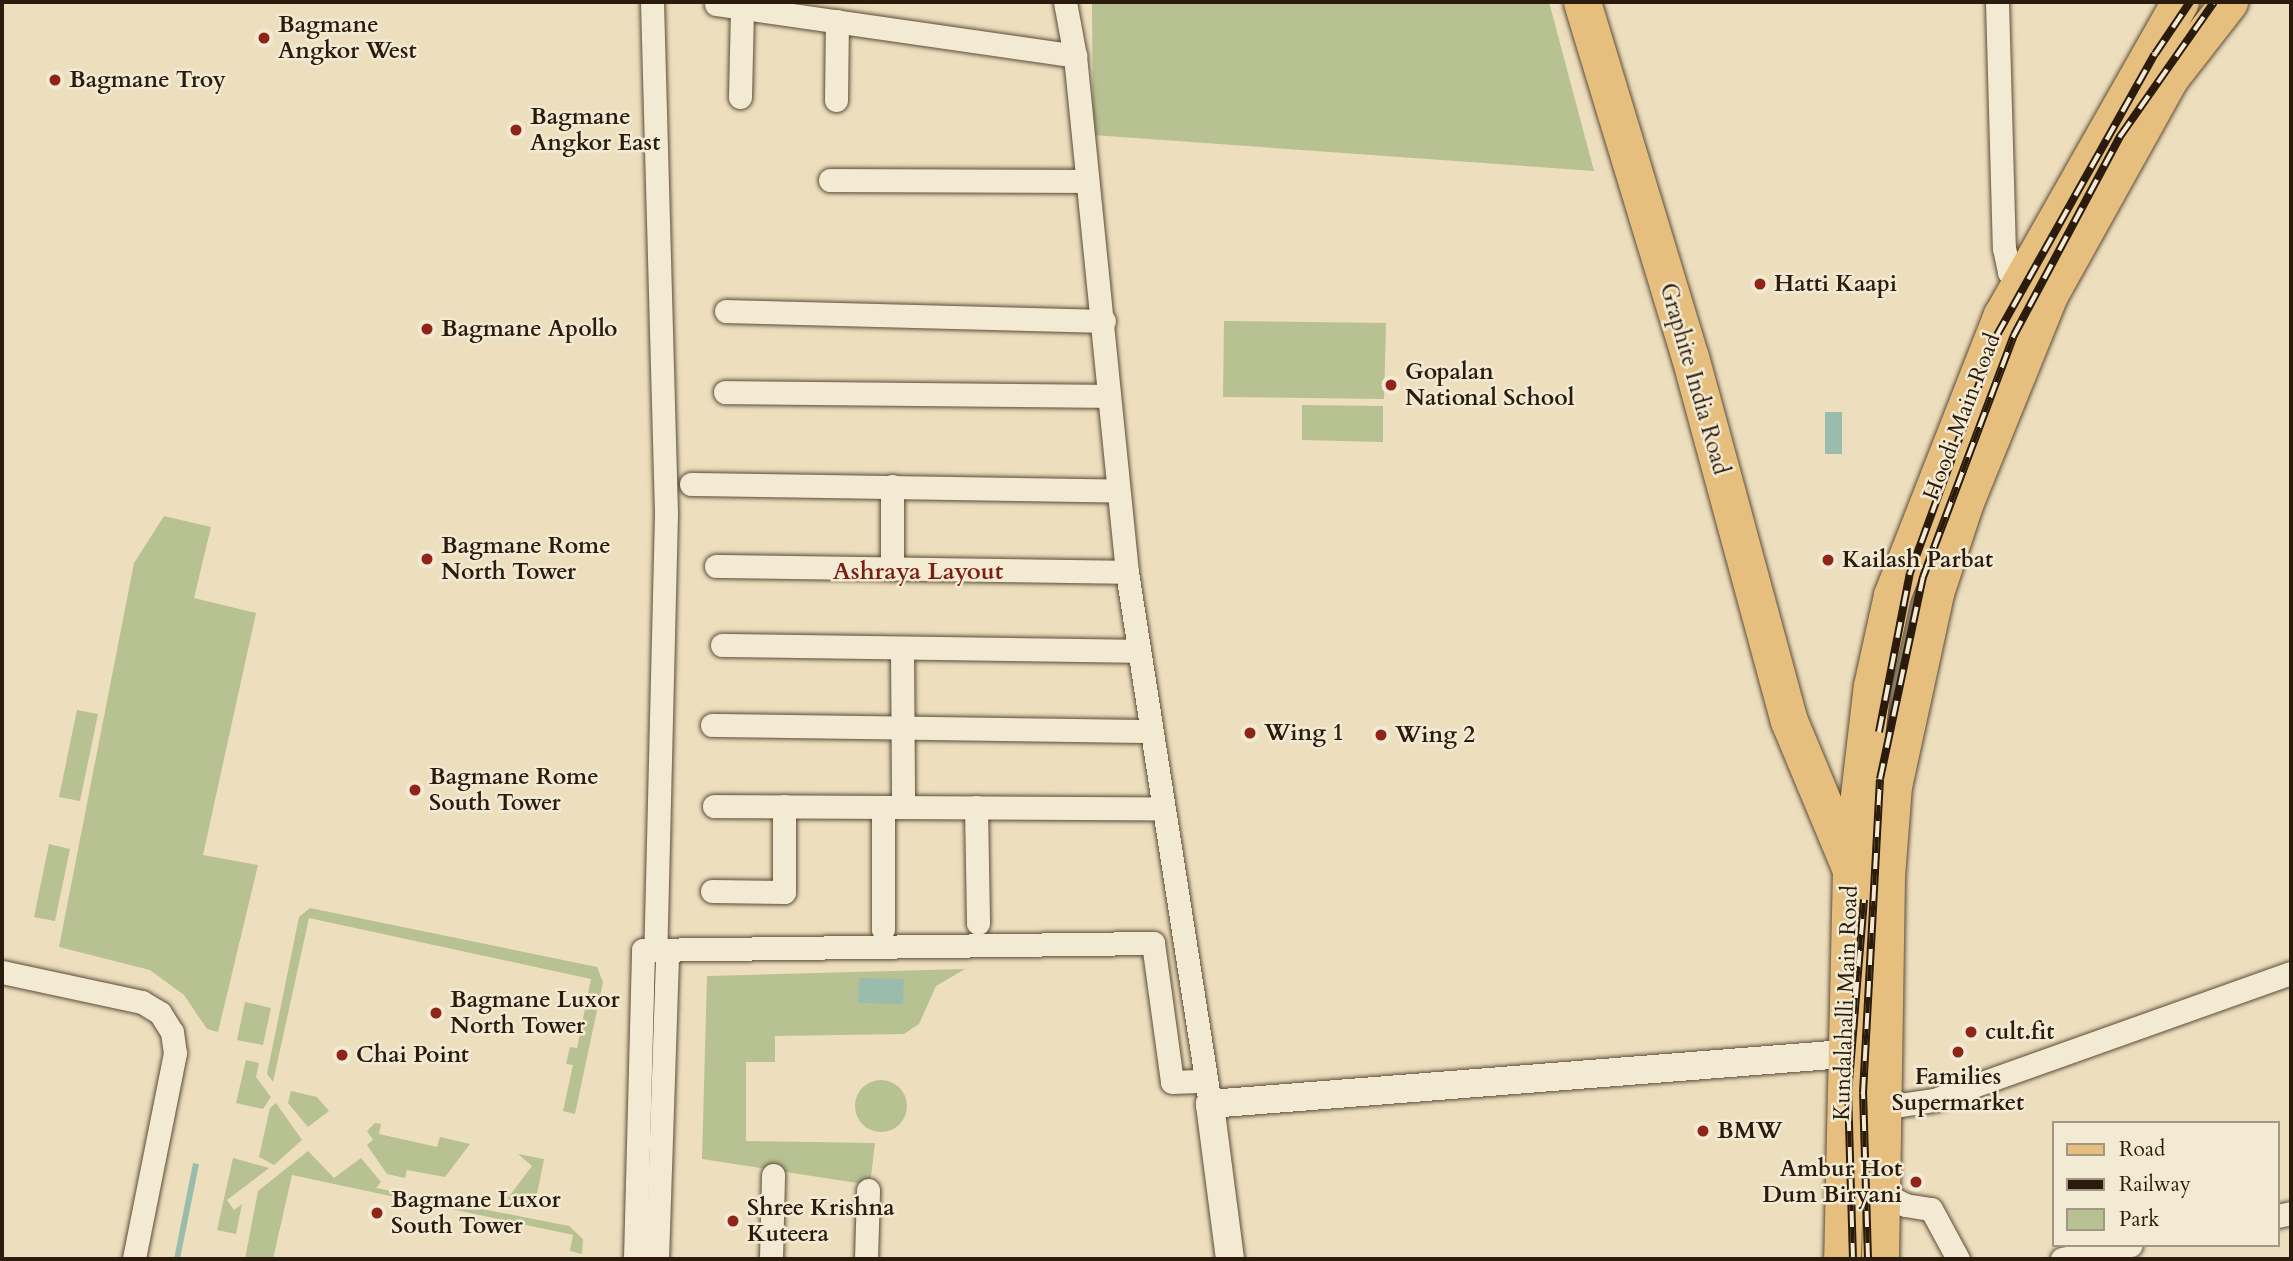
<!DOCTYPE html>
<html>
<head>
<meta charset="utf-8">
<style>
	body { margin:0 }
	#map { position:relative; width:2293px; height:1261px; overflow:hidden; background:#eddebd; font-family:Cardo,serif }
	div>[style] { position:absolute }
	.green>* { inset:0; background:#b8c192 }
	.round { border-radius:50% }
	.water>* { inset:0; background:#9abcad }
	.roads { filter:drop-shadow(0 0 2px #5b4c39) drop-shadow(0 0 2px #5b4c39) }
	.minor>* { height:23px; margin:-11.5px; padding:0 11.5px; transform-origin:11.5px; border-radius:11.5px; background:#f3ead4 }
	.tertiary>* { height:28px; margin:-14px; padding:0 14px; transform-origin:14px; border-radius:14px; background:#f3ead4 }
	.primary>* { height:37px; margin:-18.5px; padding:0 18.5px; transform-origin:18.5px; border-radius:18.5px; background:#e6bf7e }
	.rail>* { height:8px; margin-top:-4px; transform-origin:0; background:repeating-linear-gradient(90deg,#f3ead4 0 16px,#2a1b0d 0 32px); box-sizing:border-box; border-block:2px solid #2a1b0d }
	.dots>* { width:19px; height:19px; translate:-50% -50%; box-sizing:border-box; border:4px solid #f3ead4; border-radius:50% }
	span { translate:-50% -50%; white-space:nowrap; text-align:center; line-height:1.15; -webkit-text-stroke:5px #f3ead4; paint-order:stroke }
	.poi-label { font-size:23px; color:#2a1b0d; font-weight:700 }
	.left { translate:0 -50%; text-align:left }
	.right { translate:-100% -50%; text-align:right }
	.street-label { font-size:23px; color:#2a1b0d }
	.neighbourhood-label { font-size:24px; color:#7a1f14; font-weight:700 }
	.frame { position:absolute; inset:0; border:4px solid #2a1b0d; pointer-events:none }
	.legend { position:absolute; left:2052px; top:1121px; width:228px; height:126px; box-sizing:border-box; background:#f3ead4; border:2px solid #a39784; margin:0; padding:9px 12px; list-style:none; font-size:21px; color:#2a1b0d }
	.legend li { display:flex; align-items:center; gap:14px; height:35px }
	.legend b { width:35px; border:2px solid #a39784 }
</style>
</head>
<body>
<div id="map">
	<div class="green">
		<i style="clip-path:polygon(1092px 2px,1549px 2px,1594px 171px,1093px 135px)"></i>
		<i style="clip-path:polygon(1224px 321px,1386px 323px,1384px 399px,1223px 397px)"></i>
		<i style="clip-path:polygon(1302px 405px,1383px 406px,1383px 442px,1302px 440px)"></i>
		<i style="clip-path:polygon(164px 516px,211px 527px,194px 598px,256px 613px,203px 855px,258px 865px,218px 1032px,207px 1029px,184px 995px,150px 970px,59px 947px,134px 563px)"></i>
		<i style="clip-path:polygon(77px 710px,98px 714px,80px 801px,59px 797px)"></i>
		<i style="clip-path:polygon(49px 844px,70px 849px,55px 921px,34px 917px)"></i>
		<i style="clip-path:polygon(310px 908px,597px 967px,603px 982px,575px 1114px,563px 1111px,573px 1065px,566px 1064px,570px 1047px,577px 1048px,591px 979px,309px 918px,273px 1082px,267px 1074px,299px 917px)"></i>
		<i style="clip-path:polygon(965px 969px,936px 986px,919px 1024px,904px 1034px,775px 1036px,775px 1062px,746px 1062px,746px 1141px,875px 1143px,870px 1185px,702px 1159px,707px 976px)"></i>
		<i style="clip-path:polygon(245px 1002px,271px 1008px,263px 1045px,237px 1040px)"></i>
		<i style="clip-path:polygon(246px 1060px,259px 1063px,256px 1077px,271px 1097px,263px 1109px,236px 1103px)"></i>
		<i class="round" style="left:855px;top:1080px;width:52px;height:52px"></i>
		<i style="clip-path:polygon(291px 1091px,317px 1097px,329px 1111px,308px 1127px,288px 1103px)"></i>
		<i style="clip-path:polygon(276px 1103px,302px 1140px,274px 1165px,259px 1157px,270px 1108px)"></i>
		<i style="clip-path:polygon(375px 1123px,381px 1124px,379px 1134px,437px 1147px,440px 1137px,470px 1144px,445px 1177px,407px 1170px,405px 1178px,387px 1174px,367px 1145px,373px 1140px,367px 1131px)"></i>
		<i style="clip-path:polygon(308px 1151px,334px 1178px,361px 1158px,381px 1182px,376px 1188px,569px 1226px,583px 1239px,582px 1254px,570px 1251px,573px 1235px,292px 1175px,273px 1259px,245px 1259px,258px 1191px)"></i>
		<i style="clip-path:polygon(518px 1154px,544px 1159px,535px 1204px,507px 1199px,532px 1166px)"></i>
		<i style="clip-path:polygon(233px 1158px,269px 1168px,227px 1200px,234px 1210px,242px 1204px,236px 1234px,217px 1230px)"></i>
	</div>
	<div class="water">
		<i style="clip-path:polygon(1825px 412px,1842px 412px,1842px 454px,1825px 454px)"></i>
		<i style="clip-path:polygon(859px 978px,904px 979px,903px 1004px,858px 1003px)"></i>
		<i style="clip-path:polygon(193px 1163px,199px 1164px,180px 1259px,174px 1259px)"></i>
	</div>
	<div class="roads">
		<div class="minor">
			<i style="left:652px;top:2px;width:512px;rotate:88.43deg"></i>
			<i style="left:666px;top:514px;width:436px;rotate:91.4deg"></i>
			<i style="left:1065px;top:2px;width:55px;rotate:79.5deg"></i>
			<i style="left:1075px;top:56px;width:519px;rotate:84.25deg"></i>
			<i style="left:1127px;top:572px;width:538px;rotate:81.13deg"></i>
			<i style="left:1997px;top:2px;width:246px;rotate:88.4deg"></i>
			<i style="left:2004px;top:248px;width:25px;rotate:78deg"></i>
			<i style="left:2009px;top:272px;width:16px;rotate:52deg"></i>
			<i style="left:716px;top:4px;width:363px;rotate:8.2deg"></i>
			<i style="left:740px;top:97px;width:89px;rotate:-88.7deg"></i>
			<i style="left:836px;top:100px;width:79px;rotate:-89.3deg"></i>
			<i style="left:830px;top:180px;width:255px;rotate:0.2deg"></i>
			<i style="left:726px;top:311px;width:378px;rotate:1.5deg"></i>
			<i style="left:725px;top:392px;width:381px;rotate:0.6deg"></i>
			<i style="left:691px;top:484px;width:426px;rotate:0.9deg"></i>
			<i style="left:892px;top:486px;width:83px;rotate:90deg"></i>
			<i style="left:716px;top:566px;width:411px;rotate:0.8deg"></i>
			<i style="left:722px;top:645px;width:416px;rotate:0.8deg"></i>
			<i style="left:902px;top:648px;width:159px;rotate:89.6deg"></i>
			<i style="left:712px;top:725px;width:438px;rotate:0.8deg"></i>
			<i style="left:714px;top:806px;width:447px;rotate:0.3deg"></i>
			<i style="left:883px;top:807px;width:122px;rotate:90deg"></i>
			<i style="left:976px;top:807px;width:116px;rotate:89deg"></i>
			<i style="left:712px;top:891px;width:72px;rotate:0.8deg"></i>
			<i style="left:784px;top:892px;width:86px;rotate:-90deg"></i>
			<i style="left:2px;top:972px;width:143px;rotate:12.1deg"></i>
			<i style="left:142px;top:1002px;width:21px;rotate:31deg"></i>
			<i style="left:160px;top:1013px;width:22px;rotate:58deg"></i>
			<i style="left:172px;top:1032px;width:21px;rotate:82deg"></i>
			<i style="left:175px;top:1053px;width:210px;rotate:101.3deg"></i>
			<i style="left:1880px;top:1108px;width:55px;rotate:-8.4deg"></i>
			<i style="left:1934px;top:1100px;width:379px;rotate:-19.6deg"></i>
			<i style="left:1880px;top:1192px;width:28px;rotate:27deg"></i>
			<i style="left:1905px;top:1205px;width:26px;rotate:9deg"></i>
			<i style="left:1931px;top:1209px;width:57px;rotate:61.6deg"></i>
			<i style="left:2277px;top:1216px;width:14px;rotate:-12deg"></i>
			<i style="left:635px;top:1259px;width:309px;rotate:-88.5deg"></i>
			<i style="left:643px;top:950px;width:510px;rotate:-0.79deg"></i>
			<i style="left:1153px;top:943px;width:140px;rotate:82.2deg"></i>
			<i style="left:1172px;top:1082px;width:33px;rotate:-2deg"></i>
			<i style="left:657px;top:1259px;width:309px;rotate:-88.1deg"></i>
			<i style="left:771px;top:1259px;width:84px;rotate:-88.6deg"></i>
			<i style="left:866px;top:1259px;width:69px;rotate:-88.3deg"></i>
			<i style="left:2062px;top:1259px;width:70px;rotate:-11.5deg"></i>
		</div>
		<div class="tertiary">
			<i style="left:1230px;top:1259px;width:156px;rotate:-97.4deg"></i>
			<i style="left:1210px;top:1104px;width:636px;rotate:-4.51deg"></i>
		</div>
		<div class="primary">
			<i style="left:1582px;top:2px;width:371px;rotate:73.1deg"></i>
			<i style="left:1690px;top:357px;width:377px;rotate:74.8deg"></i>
			<i style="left:1789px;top:721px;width:161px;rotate:67.4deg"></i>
			<i style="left:1851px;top:870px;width:389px;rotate:91.3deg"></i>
			<i style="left:1852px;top:855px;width:170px;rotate:-83.3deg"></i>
			<i style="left:1872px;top:686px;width:93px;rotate:-77.6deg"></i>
			<i style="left:1892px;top:595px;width:301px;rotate:-68.6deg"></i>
			<i style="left:2002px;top:315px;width:360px;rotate:-60.4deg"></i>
			<i style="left:1880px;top:1259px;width:383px;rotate:-89.1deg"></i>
			<i style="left:1886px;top:876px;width:90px;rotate:-85.6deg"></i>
			<i style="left:1893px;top:786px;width:198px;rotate:-77.7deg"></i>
			<i style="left:1935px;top:593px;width:96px;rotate:-71.8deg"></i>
			<i style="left:1965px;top:502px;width:223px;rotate:-67.9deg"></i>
			<i style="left:2049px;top:295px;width:247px;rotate:-60.9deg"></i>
			<i style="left:2169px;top:79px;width:98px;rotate:-52.1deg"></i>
		</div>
	</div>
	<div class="rail">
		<i style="left:1879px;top:732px;width:162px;rotate:-79deg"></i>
		<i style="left:1910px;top:573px;width:253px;rotate:-69.9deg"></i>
		<i style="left:1997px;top:335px;width:322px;rotate:-60.7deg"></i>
		<i style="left:2155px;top:54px;width:63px;rotate:-56.1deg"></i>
		<i style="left:1853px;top:1259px;width:165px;rotate:-91.7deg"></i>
		<i style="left:1848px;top:1094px;width:195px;rotate:-85.3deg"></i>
		<i style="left:1868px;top:1259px;width:166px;rotate:-91.7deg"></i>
		<i style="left:1863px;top:1093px;width:314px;rotate:-86.9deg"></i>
		<i style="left:1880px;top:779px;width:207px;rotate:-78deg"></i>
		<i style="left:1923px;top:577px;width:259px;rotate:-69.4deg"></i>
		<i style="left:2014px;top:335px;width:227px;rotate:-61.9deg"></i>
		<i style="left:2121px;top:135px;width:162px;rotate:-55deg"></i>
	</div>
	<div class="dots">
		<i style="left:264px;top:38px;background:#8f2418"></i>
		<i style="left:55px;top:80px;background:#8f2418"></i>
		<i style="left:516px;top:130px;background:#8f2418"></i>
		<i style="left:1760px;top:284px;background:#8f2418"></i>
		<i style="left:427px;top:329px;background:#8f2418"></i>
		<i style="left:1391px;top:385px;background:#8f2418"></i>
		<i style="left:427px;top:559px;background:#8f2418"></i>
		<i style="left:1828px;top:560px;background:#8f2418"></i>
		<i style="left:1250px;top:733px;background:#8f2418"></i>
		<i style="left:1381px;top:735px;background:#8f2418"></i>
		<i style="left:415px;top:790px;background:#8f2418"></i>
		<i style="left:436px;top:1013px;background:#8f2418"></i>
		<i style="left:1971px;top:1032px;background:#8f2418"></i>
		<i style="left:1958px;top:1052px;background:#8f2418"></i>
		<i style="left:342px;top:1055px;background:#8f2418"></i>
		<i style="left:1703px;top:1131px;background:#8f2418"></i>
		<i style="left:1916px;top:1182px;background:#8f2418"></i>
		<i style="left:377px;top:1213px;background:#8f2418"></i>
		<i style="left:733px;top:1221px;background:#8f2418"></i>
	</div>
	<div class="poi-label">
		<span class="left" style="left:278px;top:38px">Bagmane<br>Angkor West</span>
		<span class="left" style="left:69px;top:80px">Bagmane Troy</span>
		<span class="left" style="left:530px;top:130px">Bagmane<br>Angkor East</span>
		<span class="left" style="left:1774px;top:284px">Hatti Kaapi</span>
		<span class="left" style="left:441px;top:329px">Bagmane Apollo</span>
		<span class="left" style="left:1405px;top:385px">Gopalan<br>National School</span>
		<span class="left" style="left:441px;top:559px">Bagmane Rome<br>North Tower</span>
		<span class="left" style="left:1842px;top:560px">Kailash Parbat</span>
		<span class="left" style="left:1264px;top:733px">Wing 1</span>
		<span class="left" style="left:1395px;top:735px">Wing 2</span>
		<span class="left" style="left:429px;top:790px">Bagmane Rome<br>South Tower</span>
		<span class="left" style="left:450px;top:1013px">Bagmane Luxor<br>North Tower</span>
		<span class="left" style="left:1985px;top:1032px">cult.fit</span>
		<span class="left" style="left:356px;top:1055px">Chai Point</span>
		<span style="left:1958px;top:1090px">Families<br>Supermarket</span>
		<span class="left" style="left:1717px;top:1131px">BMW</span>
		<span class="right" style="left:1902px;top:1182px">Ambur Hot<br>Dum Biryani</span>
		<span class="left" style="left:391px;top:1213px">Bagmane Luxor<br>South Tower</span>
		<span class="left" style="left:747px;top:1221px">Shree Krishna<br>Kuteera</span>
	</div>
	<div class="street-label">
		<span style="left:1694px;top:379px;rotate:74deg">Graphite India Road</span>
		<span style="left:1962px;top:417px;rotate:-69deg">Hoodi Main Road</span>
		<span style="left:1846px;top:1003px;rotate:-88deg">Kundalahalli Main Road</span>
	</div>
	<div class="neighbourhood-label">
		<span style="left:918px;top:572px">Ashraya Layout</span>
	</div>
	<div class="frame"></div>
	<ul class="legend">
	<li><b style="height:9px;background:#e6bf7e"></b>Road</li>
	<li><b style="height:9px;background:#2a1b0d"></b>Railway</li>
	<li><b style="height:19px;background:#b8c192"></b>Park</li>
	</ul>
</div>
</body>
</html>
